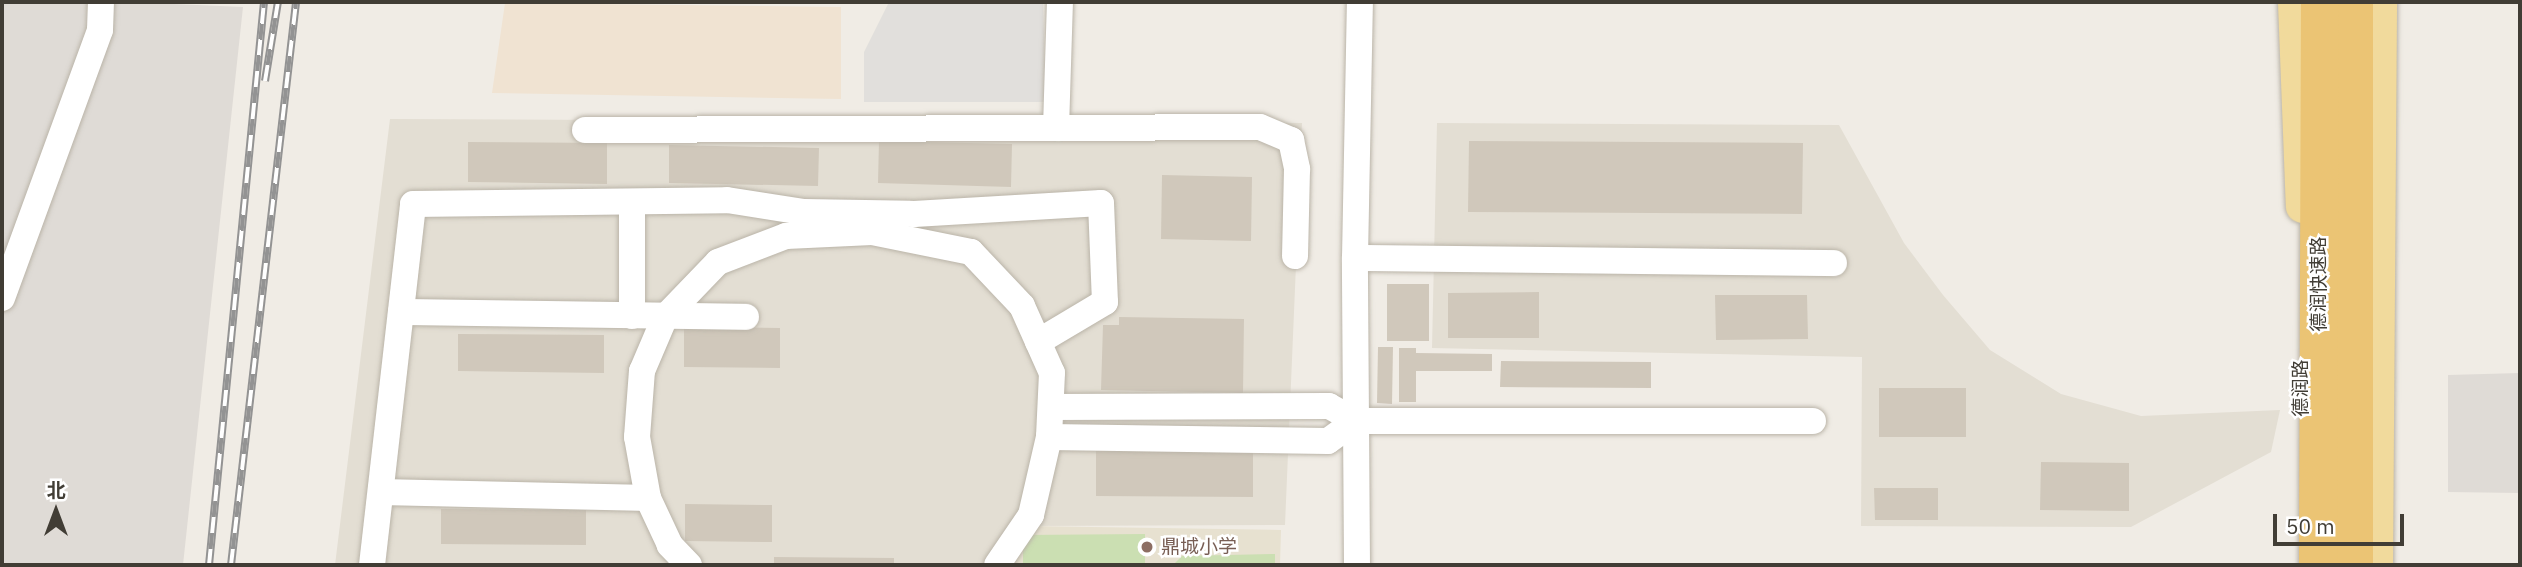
<!DOCTYPE html>
<html>
<head>
<meta charset="utf-8">
<style>
	body { margin:0 }
	#map { position:relative; width:2522px; height:567px; overflow:hidden; background:#f0ece5; font-family:"IBM Plex Sans","Noto Sans SC",sans-serif }
	div>[style] { position:absolute }
	.residential>* { inset:0; background:#e3ded3 }
	.commercial>* { inset:0; background:#f0e3d2 }
	.industrial>* { inset:0; background:#dfdbd6 }
	.education>* { inset:0; background:#e7e1d0 }
	.green>* { inset:0; background:#cbdfb2 }
	.parking>* { inset:0; background:#e1dfdc }
	.building>* { inset:0; background:#d0c8bb }
	.roads { filter:drop-shadow(0 0 2px #bab4a8) drop-shadow(0 0 2px #bab4a8) }
	.minor>* { height:26px; margin:-13px; padding:0 13px; transform-origin:13px; border-radius:13px; background:#fff }
	.major>* { height:33px; margin:-16.5px; padding:0 16.5px; transform-origin:16.5px; border-radius:16.5px; background:#f1da9c }
	.highway>* { height:38px; margin:-19px; padding:0 19px; transform-origin:19px; border-radius:19px; background:#ebc474 }
	.rail>* { height:8px; margin-top:-4px; transform-origin:0; background:repeating-linear-gradient(90deg,#fff 0 16px,#939393 0 32px); box-sizing:border-box; border-block:2px solid #939393 }
	.dots>* { width:19px; height:19px; translate:-50% -50%; box-sizing:border-box; border:4px solid #fff; border-radius:50% }
	span { translate:-50% -50%; white-space:nowrap; text-align:center; line-height:1.15; -webkit-text-stroke:5px #fff; paint-order:stroke }
	.street-label { font-size:19px; color:#413d35 }
	.education-label { font-size:19px; color:#785e54 }
	.left { translate:0 -50%; text-align:left }
	.frame { position:absolute; inset:0; border:4px solid #413d35; pointer-events:none }
	.north { position:absolute; left:21px; top:476px; width:70px; height:70px; -webkit-text-stroke:5px #fff; paint-order:stroke; rotate:0deg; font-size:19px; font-weight:700; line-height:28px; text-align:center; color:#413d35 }
	.north::after { content:''; display:block; margin:auto; width:24px; height:32px; background:#413d35; clip-path:polygon(50% 0,100% 100%,50% 72%,0 100%) }
	.scale { position:absolute; left:2273px; top:514px; width:131px; height:32px; box-sizing:border-box; border:4px solid #413d35; border-top:0; padding-left:9px; font-size:21px; line-height:24px; white-space:nowrap; color:#413d35; -webkit-text-stroke:5px #fff; paint-order:stroke }
</style>
</head>
<body>
<div id="map">
	<div class="residential">
		<i style="clip-path:polygon(390px 119px,1302px 123px,1285px 525px,1026px 526px,1001px 565px,335px 565px)"></i>
		<i style="clip-path:polygon(1437px 123px,1839px 125px,1904px 243px,1943px 295px,1990px 350px,2061px 394px,2141px 416px,2280px 410px,2271px 452px,2131px 527px,1861px 526px,1862px 357px,1432px 348px)"></i>
	</div>
	<div class="commercial">
		<i style="clip-path:polygon(505px 3px,841px 7px,841px 99px,492px 93px)"></i>
	</div>
	<div class="industrial">
		<i style="clip-path:polygon(2px 2px,128px 2px,243px 7px,183px 565px,2px 565px)"></i>
		<i style="clip-path:polygon(2520px 373px,2520px 493px,2448px 492px,2448px 375px)"></i>
	</div>
	<div class="education">
		<i style="clip-path:polygon(1026px 526px,1281px 530px,1280px 565px,1001px 565px)"></i>
	</div>
	<div class="green">
		<i style="clip-path:polygon(1145px 534px,1145px 565px,1023px 565px,1023px 535px)"></i>
		<i style="clip-path:polygon(1275px 554px,1275px 565px,1173px 565px,1182px 556px)"></i>
	</div>
	<div class="parking">
		<i style="clip-path:polygon(889px 2px,1043px 2px,1046px 102px,864px 102px,864px 52px)"></i>
	</div>
	<div class="building">
		<i style="clip-path:polygon(879px 141px,1012px 144px,1011px 187px,878px 183px)"></i>
		<i style="clip-path:polygon(1469px 141px,1803px 143px,1802px 214px,1468px 212px)"></i>
		<i style="clip-path:polygon(468px 142px,607px 143px,607px 184px,468px 182px)"></i>
		<i style="clip-path:polygon(669px 145px,819px 148px,818px 186px,669px 183px)"></i>
		<i style="clip-path:polygon(1162px 175px,1252px 177px,1251px 241px,1161px 239px)"></i>
		<i style="clip-path:polygon(1387px 284px,1429px 284px,1429px 341px,1387px 341px)"></i>
		<i style="clip-path:polygon(1539px 292px,1539px 338px,1448px 338px,1448px 293px)"></i>
		<i style="clip-path:polygon(1715px 295px,1807px 295px,1808px 339px,1716px 340px)"></i>
		<i style="clip-path:polygon(1119px 317px,1244px 319px,1243px 393px,1101px 390px,1103px 325px,1119px 325px)"></i>
		<i style="clip-path:polygon(684px 327px,780px 328px,780px 368px,684px 367px)"></i>
		<i style="clip-path:polygon(458px 334px,604px 335px,604px 373px,458px 371px)"></i>
		<i style="clip-path:polygon(1378px 347px,1393px 347px,1392px 404px,1377px 403px)"></i>
		<i style="clip-path:polygon(1399px 348px,1416px 348px,1416px 353px,1492px 354px,1492px 371px,1416px 371px,1416px 402px,1399px 402px)"></i>
		<i style="clip-path:polygon(1501px 361px,1651px 362px,1651px 388px,1500px 387px)"></i>
		<i style="clip-path:polygon(1879px 388px,1966px 388px,1966px 437px,1879px 437px)"></i>
		<i style="clip-path:polygon(1096px 443px,1253px 444px,1253px 497px,1096px 496px)"></i>
		<i style="clip-path:polygon(2041px 462px,2129px 463px,2129px 511px,2040px 510px)"></i>
		<i style="clip-path:polygon(1874px 488px,1938px 488px,1938px 520px,1875px 520px)"></i>
		<i style="clip-path:polygon(685px 504px,772px 505px,772px 542px,685px 541px)"></i>
		<i style="clip-path:polygon(441px 509px,586px 510px,586px 545px,441px 544px)"></i>
		<i style="clip-path:polygon(774px 557px,894px 558px,894px 565px,774px 565px)"></i>
	</div>
	<div class="roads">
		<div class="minor">
			<i style="left:1056px;top:128px;width:126px;rotate:-88.2deg"></i>
			<i style="left:585px;top:130px;width:675px;rotate:-0.25deg"></i>
			<i style="left:1260px;top:127px;width:34px;rotate:23deg"></i>
			<i style="left:1291px;top:140px;width:30px;rotate:78deg"></i>
			<i style="left:1297px;top:169px;width:87px;rotate:91.3deg"></i>
			<i style="left:632px;top:202px;width:114px;rotate:90deg"></i>
			<i style="left:1355px;top:258px;width:479px;rotate:0.6deg"></i>
			<i style="left:2px;top:298px;width:285px;rotate:-69.9deg"></i>
			<i style="left:100px;top:30px;width:28px;rotate:-88deg"></i>
			<i style="left:401px;top:312px;width:345px;rotate:0.8deg"></i>
			<i style="left:1051px;top:407px;width:278px;rotate:-0.2deg"></i>
			<i style="left:1329px;top:406px;width:31px;rotate:29deg"></i>
			<i style="left:1356px;top:421px;width:457px"></i>
			<i style="left:1049px;top:437px;width:279px;rotate:0.8deg"></i>
			<i style="left:1328px;top:441px;width:34px;rotate:-36deg"></i>
			<i style="left:382px;top:492px;width:266px;rotate:1.3deg"></i>
			<i style="left:372px;top:565px;width:363px;rotate:-83.5deg"></i>
			<i style="left:413px;top:204px;width:314px;rotate:-0.7deg"></i>
			<i style="left:727px;top:200px;width:78px;rotate:8.9deg"></i>
			<i style="left:804px;top:212px;width:110px;rotate:1deg"></i>
			<i style="left:914px;top:214px;width:187px;rotate:-3.4deg"></i>
			<i style="left:1101px;top:203px;width:99px;rotate:87.7deg"></i>
			<i style="left:1105px;top:302px;width:78px;rotate:149.2deg"></i>
			<i style="left:689px;top:565px;width:28px;rotate:-134deg"></i>
			<i style="left:670px;top:545px;width:52px;rotate:-115.1deg"></i>
			<i style="left:648px;top:498px;width:62px;rotate:-100.2deg"></i>
			<i style="left:637px;top:437px;width:66px;rotate:-85.7deg"></i>
			<i style="left:642px;top:371px;width:59px;rotate:-66.9deg"></i>
			<i style="left:665px;top:317px;width:76px;rotate:-46.1deg"></i>
			<i style="left:718px;top:262px;width:73px;rotate:-20.9deg"></i>
			<i style="left:786px;top:236px;width:86px;rotate:-2.7deg"></i>
			<i style="left:872px;top:232px;width:101px;rotate:11.4deg"></i>
			<i style="left:971px;top:252px;width:74px;rotate:46.6deg"></i>
			<i style="left:1022px;top:306px;width:73px;rotate:65.9deg"></i>
			<i style="left:1052px;top:373px;width:64px;rotate:92.7deg"></i>
			<i style="left:1049px;top:437px;width:80px;rotate:103deg"></i>
			<i style="left:1031px;top:515px;width:60px;rotate:124.2deg"></i>
			<i style="left:1357px;top:565px;width:307px;rotate:-90.4deg"></i>
			<i style="left:1355px;top:258px;width:256px;rotate:-88.9deg"></i>
		</div>
		<div class="major">
			<i style="left:2294px;top:2px;width:204px;rotate:87.8deg"></i>
			<i style="left:2376px;top:565px;width:563px;rotate:-89.59deg"></i>
		</div>
		<div class="highway">
			<i style="left:2354px;top:2px;width:563px;rotate:90deg"></i>
			<i style="left:2318px;top:565px;width:563px;rotate:-89.8deg"></i>
		</div>
	</div>
	<div class="rail">
		<i style="left:265px;top:81px;width:80px;rotate:-80.7deg"></i>
		<i style="left:209px;top:565px;width:566px;rotate:-84.42deg"></i>
		<i style="left:231px;top:565px;width:567px;rotate:-83.41deg"></i>
	</div>
	<div class="dots">
		<i style="left:1147px;top:547px;background:#8d6e63"></i>
	</div>
	<div class="street-label">
		<span style="left:2319px;top:284px;rotate:-90deg">德润快速路</span>
		<span style="left:2301px;top:388px;rotate:-90deg">德润路</span>
	</div>
	<div class="education-label">
		<span class="left" style="left:1161px;top:547px">鼎城小学</span>
	</div>
	<div class="frame"></div>
	<div class="north">北</div>
	<div class="scale">50 m</div>
</div>
</body>
</html>
